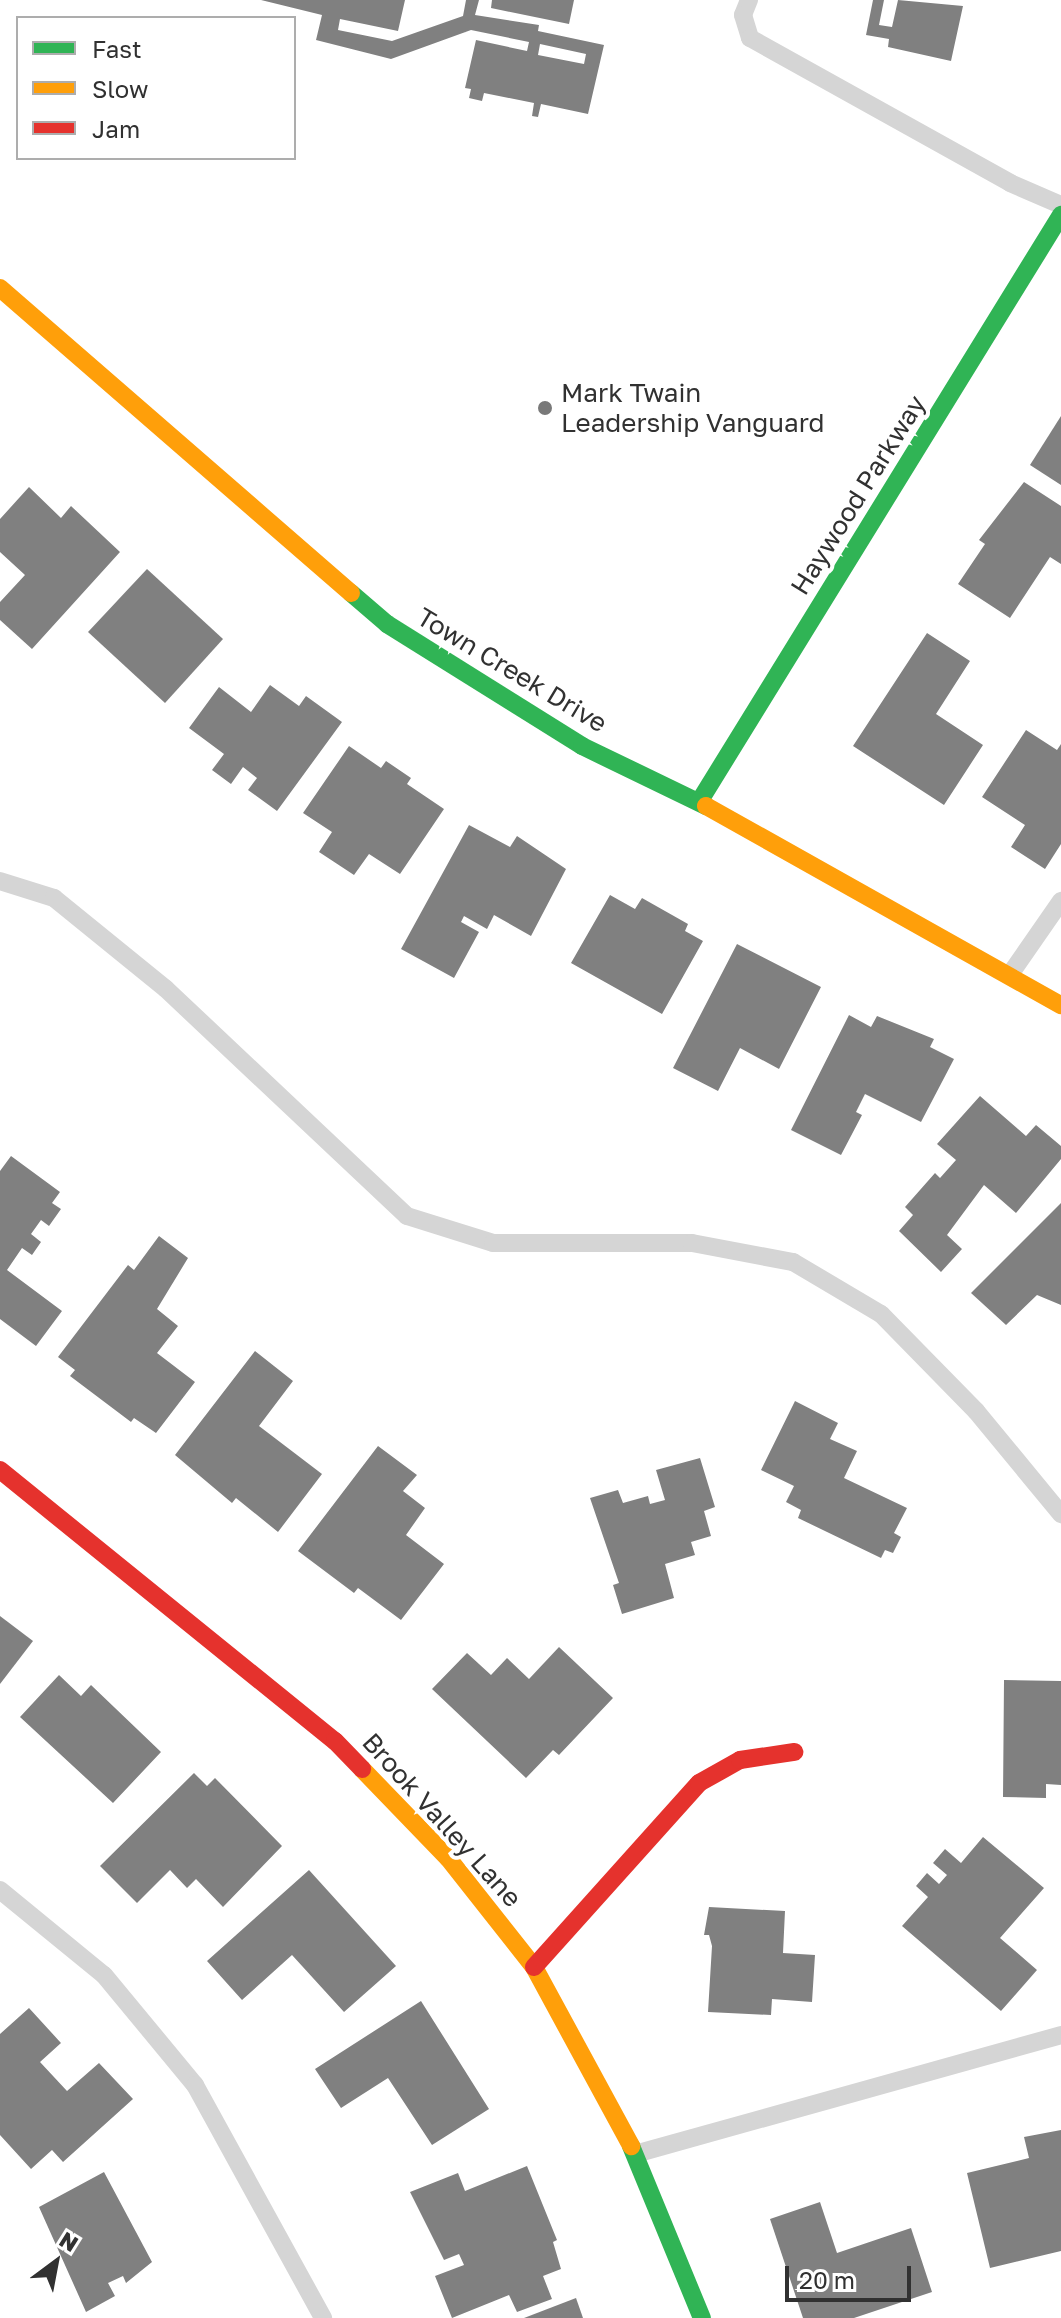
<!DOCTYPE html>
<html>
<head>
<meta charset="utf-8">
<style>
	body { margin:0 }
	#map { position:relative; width:1061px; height:2318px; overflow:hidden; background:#fff; font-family:"Golos Text",sans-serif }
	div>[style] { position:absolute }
	.building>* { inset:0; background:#808080 }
	.lane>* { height:18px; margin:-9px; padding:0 9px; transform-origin:9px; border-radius:9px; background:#d5d5d5 }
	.fast>* { height:18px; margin:-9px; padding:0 9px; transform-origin:9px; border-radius:9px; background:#30b455 }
	.slow>* { height:18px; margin:-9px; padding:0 9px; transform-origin:9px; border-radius:9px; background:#ff9f0a }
	.jam>* { height:18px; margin:-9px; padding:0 9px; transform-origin:9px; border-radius:9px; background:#e5322d }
	.dots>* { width:22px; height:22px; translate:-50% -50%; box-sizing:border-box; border:4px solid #fff; border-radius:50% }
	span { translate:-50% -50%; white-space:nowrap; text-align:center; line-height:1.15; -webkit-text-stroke:8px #fff; paint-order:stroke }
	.poi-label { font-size:26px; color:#313131 }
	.left { translate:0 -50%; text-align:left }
	.street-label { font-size:26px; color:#313131 }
	.legend { position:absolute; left:16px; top:16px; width:280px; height:144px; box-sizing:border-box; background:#fff; border:2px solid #adadad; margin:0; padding:10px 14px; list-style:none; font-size:24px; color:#313131 }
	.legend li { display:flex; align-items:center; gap:16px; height:40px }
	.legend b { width:40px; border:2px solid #adadad }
	.north { position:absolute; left:16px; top:2222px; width:80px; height:80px; -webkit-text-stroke:6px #fff; paint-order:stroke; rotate:32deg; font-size:22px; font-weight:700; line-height:32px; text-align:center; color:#313131 }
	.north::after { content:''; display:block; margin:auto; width:28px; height:36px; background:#313131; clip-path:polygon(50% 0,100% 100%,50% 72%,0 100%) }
	.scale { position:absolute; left:785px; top:2266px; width:126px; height:36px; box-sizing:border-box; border:4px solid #313131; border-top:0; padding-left:10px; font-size:24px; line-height:28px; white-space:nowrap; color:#313131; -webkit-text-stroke:6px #fff; paint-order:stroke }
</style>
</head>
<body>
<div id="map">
	<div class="building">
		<i style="clip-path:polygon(evenodd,261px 0,405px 0,398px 31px,340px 19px,338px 30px,392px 41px,463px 16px,466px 0,479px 0,475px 15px,539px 25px,538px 31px,604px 45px,588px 114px,541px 104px,538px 117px,532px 116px,534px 103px,484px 93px,482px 101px,469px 98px,471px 89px,465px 88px,476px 40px,527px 51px,529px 42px,471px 30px,391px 59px,316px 40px,322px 15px,261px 0,540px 44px,586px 54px,584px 64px,538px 55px,540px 44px)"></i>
		<i style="clip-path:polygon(492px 0,574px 0,569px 24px,491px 8px)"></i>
		<i style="clip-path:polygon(873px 0,884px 0,879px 25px,892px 27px,898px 0,963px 6px,951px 61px,888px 47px,889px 39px,866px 35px)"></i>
		<i style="clip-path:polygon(1061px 416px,1061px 485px,1030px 465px)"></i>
		<i style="clip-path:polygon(1024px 482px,1061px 506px,1061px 564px,1050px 557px,1010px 618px,958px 584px,985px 544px,979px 540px)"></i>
		<i style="clip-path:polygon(29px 487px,61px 518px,71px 506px,120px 552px,32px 649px,0 620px,0 602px,25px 575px,0 552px,0 519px)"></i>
		<i style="clip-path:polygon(147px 569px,223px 639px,165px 703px,88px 632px)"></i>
		<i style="clip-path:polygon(927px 633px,970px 661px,936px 714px,983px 745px,944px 805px,853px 746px)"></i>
		<i style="clip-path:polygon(270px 685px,299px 706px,306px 696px,342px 722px,277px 811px,248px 790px,257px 778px,243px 767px,231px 784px,212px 770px,224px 754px,189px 728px,219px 687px,251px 712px)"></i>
		<i style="clip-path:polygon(1026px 730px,1057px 750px,1061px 744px,1061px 844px,1045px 869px,1011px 847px,1025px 825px,982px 797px)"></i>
		<i style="clip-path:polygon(349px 746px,381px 768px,386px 761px,411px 778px,407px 784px,444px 809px,400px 874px,369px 854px,354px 875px,319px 852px,332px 832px,303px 813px)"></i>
		<i style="clip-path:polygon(469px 825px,510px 847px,517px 836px,566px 869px,531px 936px,494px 915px,487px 929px,464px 916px,461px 922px,479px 932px,454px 978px,401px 949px)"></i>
		<i style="clip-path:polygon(610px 895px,635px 909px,642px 898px,688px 924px,685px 931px,703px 941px,662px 1014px,571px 963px)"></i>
		<i style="clip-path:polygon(737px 944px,821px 987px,779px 1069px,740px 1048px,718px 1091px,673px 1068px)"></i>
		<i style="clip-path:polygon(849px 1015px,871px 1027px,877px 1016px,934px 1039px,930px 1047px,954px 1059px,921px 1122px,865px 1094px,856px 1112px,862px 1115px,841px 1155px,791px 1130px)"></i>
		<i style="clip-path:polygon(980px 1096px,1026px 1136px,1036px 1125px,1061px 1146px,1061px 1159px,1016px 1213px,984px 1185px,947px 1235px,962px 1249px,941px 1272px,899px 1231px,913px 1215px,905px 1207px,935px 1173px,940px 1178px,956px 1160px,937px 1144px)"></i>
		<i style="clip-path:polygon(11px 1156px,60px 1192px,52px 1203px,61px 1209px,49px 1226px,41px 1220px,31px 1234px,41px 1242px,32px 1255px,22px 1248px,7px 1270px,62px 1311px,36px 1346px,0 1319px,0 1171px)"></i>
		<i style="clip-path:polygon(1061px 1203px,1061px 1305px,1037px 1295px,1006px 1325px,971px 1293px)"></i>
		<i style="clip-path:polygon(159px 1236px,188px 1258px,157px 1309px,178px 1326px,157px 1353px,195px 1382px,156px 1433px,134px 1418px,131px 1422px,70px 1376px,75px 1370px,58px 1357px,128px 1265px,134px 1270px)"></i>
		<i style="clip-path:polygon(255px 1351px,293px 1381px,259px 1426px,322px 1474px,278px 1532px,236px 1498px,232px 1503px,175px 1455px)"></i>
		<i style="clip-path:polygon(795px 1401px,838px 1423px,830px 1439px,857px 1451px,844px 1478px,907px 1508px,894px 1533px,901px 1537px,893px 1553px,885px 1550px,881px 1558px,798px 1518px,801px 1510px,786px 1502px,794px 1486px,761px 1470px)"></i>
		<i style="clip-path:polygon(378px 1446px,417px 1475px,403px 1491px,425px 1508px,406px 1535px,444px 1564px,401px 1620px,358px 1588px,354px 1593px,298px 1551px)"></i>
		<i style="clip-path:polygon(700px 1458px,715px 1507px,704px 1511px,711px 1536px,691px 1542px,695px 1555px,665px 1564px,674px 1598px,622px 1614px,613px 1585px,619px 1583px,590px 1498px,618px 1490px,623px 1503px,648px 1496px,650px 1504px,665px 1500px,656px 1470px)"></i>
		<i style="clip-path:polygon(0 1616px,33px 1641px,0 1684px)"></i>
		<i style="clip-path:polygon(559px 1647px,613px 1698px,559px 1755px,553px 1750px,526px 1778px,432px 1689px,467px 1653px,491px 1675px,507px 1658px,529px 1679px)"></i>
		<i style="clip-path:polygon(59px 1675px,81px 1696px,91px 1685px,161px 1752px,113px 1803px,20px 1717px)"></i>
		<i style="clip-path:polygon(1004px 1680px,1061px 1681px,1061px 1785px,1046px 1784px,1046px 1798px,1003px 1797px)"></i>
		<i style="clip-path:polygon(194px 1773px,207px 1786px,215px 1778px,282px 1846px,223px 1907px,196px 1879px,187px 1888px,170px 1870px,137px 1903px,100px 1866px)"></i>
		<i style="clip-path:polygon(983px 1837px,1044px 1888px,1000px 1938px,1037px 1970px,1001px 2011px,902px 1926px,928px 1897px,916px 1886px,927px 1873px,939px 1884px,947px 1875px,933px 1863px,945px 1849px,961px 1863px)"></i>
		<i style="clip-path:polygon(309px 1870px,396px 1966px,344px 2012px,292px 1955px,242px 2000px,207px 1961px)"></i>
		<i style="clip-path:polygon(709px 1907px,785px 1911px,783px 1953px,815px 1955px,812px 2002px,772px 1999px,771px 2015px,708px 2012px,712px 1946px,709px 1935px,704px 1935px)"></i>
		<i style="clip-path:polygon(421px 2001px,489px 2109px,432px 2145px,388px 2078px,341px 2108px,315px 2069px)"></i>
		<i style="clip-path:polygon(29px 2008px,61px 2043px,40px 2062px,67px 2091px,99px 2063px,133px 2099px,63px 2162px,52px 2150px,31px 2169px,0 2135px,0 2034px)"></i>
		<i style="clip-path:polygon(1061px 2130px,1061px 2251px,990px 2268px,967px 2173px,1029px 2158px,1024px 2137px)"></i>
		<i style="clip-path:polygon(527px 2166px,557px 2240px,553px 2242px,561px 2269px,543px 2276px,552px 2299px,517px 2312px,509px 2295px,452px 2318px,435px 2276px,464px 2265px,459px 2254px,444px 2260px,410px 2192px,458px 2173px,465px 2191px)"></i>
		<i style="clip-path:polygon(104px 2172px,152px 2262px,126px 2283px,123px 2276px,108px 2283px,115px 2296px,86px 2312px,39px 2207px)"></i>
		<i style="clip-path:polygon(820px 2202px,837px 2253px,911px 2228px,932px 2292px,854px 2318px,803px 2318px,770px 2219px)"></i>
		<i style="clip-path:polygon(576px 2298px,583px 2318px,524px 2318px)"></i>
	</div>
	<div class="lane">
		<i style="left:749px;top:0;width:16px;rotate:112deg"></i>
		<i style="left:743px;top:15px;width:24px;rotate:73deg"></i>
		<i style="left:750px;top:38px;width:298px;rotate:29.1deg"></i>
		<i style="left:1010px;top:183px;width:56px;rotate:23.3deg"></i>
		<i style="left:0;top:881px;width:57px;rotate:17.5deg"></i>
		<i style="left:54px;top:898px;width:144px;rotate:39.1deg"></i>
		<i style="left:166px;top:989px;width:331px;rotate:43.3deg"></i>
		<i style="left:407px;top:1216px;width:90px;rotate:17.4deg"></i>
		<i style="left:493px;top:1243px;width:199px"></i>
		<i style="left:692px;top:1243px;width:103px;rotate:10.7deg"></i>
		<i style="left:793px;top:1262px;width:102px;rotate:30.6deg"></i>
		<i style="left:881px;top:1314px;width:136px;rotate:45.6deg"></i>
		<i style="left:976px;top:1411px;width:134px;rotate:50.5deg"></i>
		<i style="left:1011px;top:973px;width:88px;rotate:-55.2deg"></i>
		<i style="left:0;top:1890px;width:134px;rotate:39.3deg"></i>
		<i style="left:104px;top:1975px;width:143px;rotate:50.4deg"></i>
		<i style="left:195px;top:2085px;width:266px;rotate:61.2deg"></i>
		<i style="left:635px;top:2154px;width:442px;rotate:-15.6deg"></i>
	</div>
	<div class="fast">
		<i style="left:351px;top:593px;width:48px;rotate:40.7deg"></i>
		<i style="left:387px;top:624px;width:230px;rotate:32deg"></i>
		<i style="left:582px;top:746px;width:138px;rotate:25.8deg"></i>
		<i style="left:699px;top:802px;width:690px;rotate:-58.34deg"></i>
		<i style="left:631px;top:2146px;width:186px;rotate:67.6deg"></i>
	</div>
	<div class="slow">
		<i style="left:0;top:288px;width:465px;rotate:41deg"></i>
		<i style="left:706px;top:806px;width:407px;rotate:29.3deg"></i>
		<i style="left:362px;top:1769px;width:124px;rotate:46deg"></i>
		<i style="left:448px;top:1858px;width:139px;rotate:51.7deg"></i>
		<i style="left:534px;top:1967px;width:204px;rotate:61.5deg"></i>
	</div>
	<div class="jam">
		<i style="left:0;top:1470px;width:431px;rotate:39deg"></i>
		<i style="left:335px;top:1741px;width:39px;rotate:46deg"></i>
		<i style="left:534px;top:1967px;width:247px;rotate:-48.1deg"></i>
		<i style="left:699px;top:1783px;width:47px;rotate:-29.3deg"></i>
		<i style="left:740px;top:1760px;width:55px;rotate:-8.4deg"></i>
	</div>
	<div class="dots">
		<i style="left:545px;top:408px;background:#797979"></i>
	</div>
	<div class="poi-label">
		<span class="left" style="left:561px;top:408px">Mark Twain<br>Leadership Vanguard</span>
	</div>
	<div class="street-label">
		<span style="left:858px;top:495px;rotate:-58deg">Haywood Parkway</span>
		<span style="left:512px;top:670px;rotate:31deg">Town Creek Drive</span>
		<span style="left:442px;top:1820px;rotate:48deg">Brook Valley Lane</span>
	</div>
	<ul class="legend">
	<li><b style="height:10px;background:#30b455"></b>Fast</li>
	<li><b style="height:10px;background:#ff9f0a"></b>Slow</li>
	<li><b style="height:10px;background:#e5322d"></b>Jam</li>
	</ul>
	<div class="north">N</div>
	<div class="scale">20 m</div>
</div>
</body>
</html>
